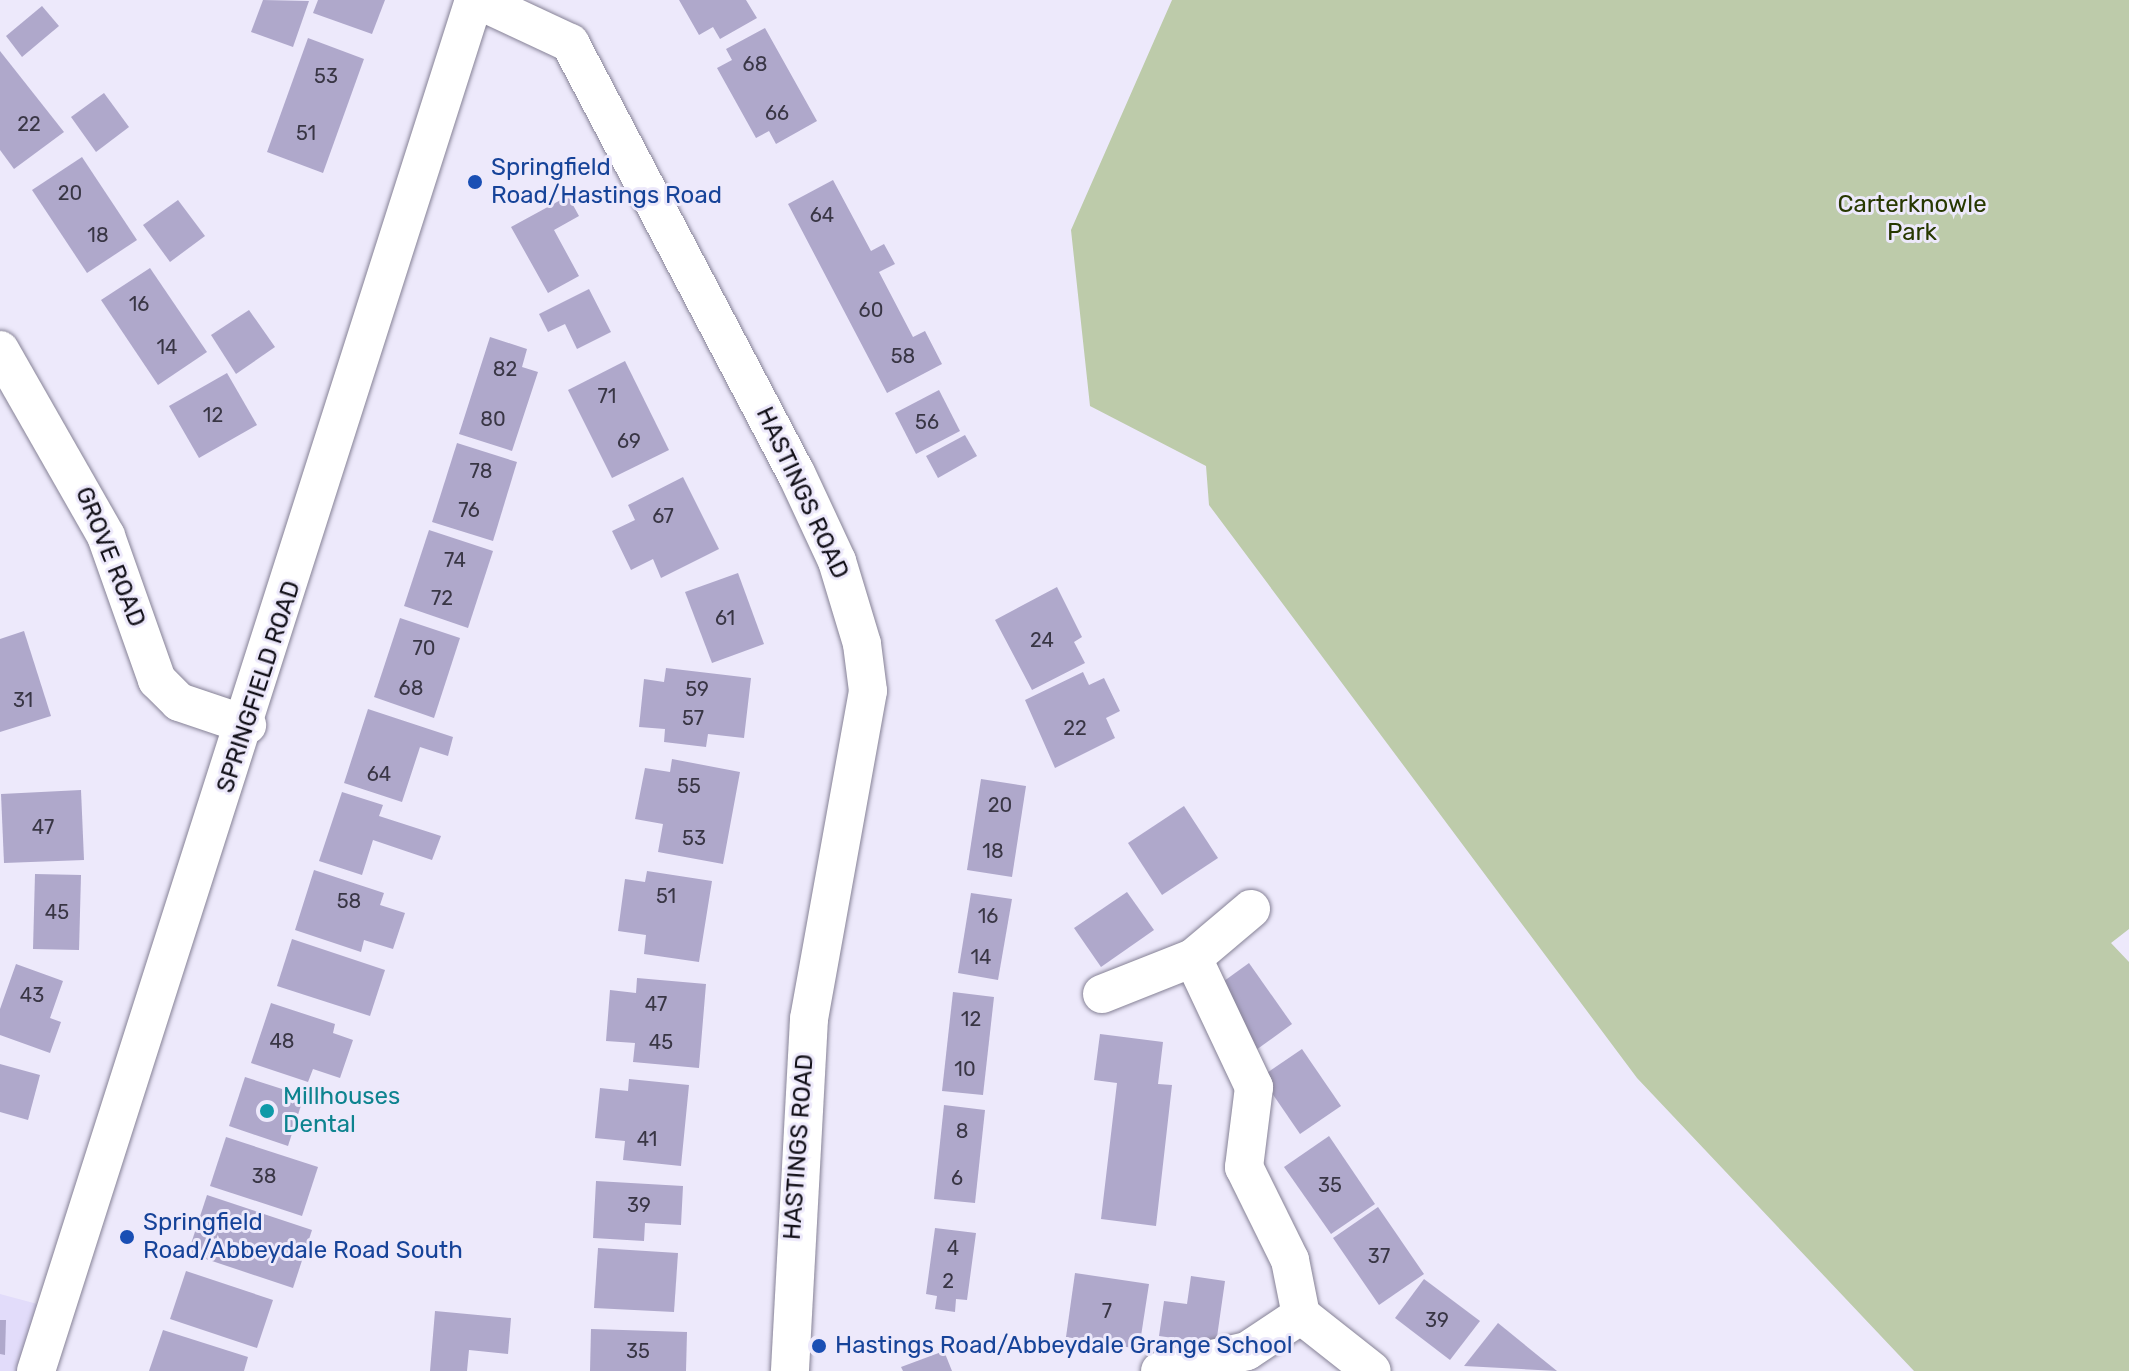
<!DOCTYPE html>
<html>
<head>
<meta charset="utf-8">
<style>
	body { margin:0 }
	#map { position:relative; width:2129px; height:1371px; overflow:hidden; background:#ede9fb; font-family:Rubik,sans-serif }
	div>[style] { position:absolute }
	.built>* { inset:0; background:#e2dcfa }
	.green>* { inset:0; background:#bdcbaa }
	.building>* { inset:0; background:#afa8cb }
	.roads { filter:drop-shadow(0 0 2px #868296) drop-shadow(0 0 2px #868296) }
	.minor>* { height:38px; margin:-19px; padding:0 19px; transform-origin:19px; border-radius:19px; background:#fff }
	.dots>* { width:22px; height:22px; translate:-50% -50%; box-sizing:border-box; border:4px solid #ede9fb; border-radius:50% }
	span { translate:-50% -50%; white-space:nowrap; text-align:center; line-height:1.15; -webkit-text-stroke:6px #ede9fb; paint-order:stroke }
	.number-label { font-size:20px; color:#393645 }
	.number-label span { -webkit-text-stroke-width:0 }
	.transit-label { font-size:24px; color:#164399 }
	.left { translate:0 -50%; text-align:left }
	.park-label { font-size:24px; color:#273800 }
	.street-label { font-size:24px; color:#121018 }
	.culture-label { font-size:24px; color:#0d838f }
</style>
</head>
<body>
<div id="map">
	<div class="built">
		<i style="clip-path:polygon(0 1294px,56px 1309px,36px 1371px,0 1371px)"></i>
	</div>
	<div class="green">
		<i style="clip-path:polygon(1172px 0,2129px 0,2129px 929px,2111px 943px,2129px 962px,2129px 1371px,1914px 1371px,1637px 1078px,1209px 505px,1206px 466px,1090px 406px,1071px 230px)"></i>
	</div>
	<div class="building">
		<i style="clip-path:polygon(263px 0,309px 1px,293px 47px,251px 32px)"></i>
		<i style="clip-path:polygon(318px 0,385px 0,372px 34px,313px 13px)"></i>
		<i style="clip-path:polygon(679px 0,746px 0,757px 18px,720px 39px,713px 27px,699px 35px)"></i>
		<i style="clip-path:polygon(42px 6px,59px 26px,22px 57px,6px 36px)"></i>
		<i style="clip-path:polygon(765px 28px,817px 121px,776px 144px,769px 131px,756px 138px,717px 68px,732px 60px,726px 49px)"></i>
		<i style="clip-path:polygon(308px 38px,364px 59px,323px 173px,267px 152px)"></i>
		<i style="clip-path:polygon(0 51px,64px 132px,14px 169px,0 150px)"></i>
		<i style="clip-path:polygon(104px 93px,129px 127px,96px 152px,71px 117px)"></i>
		<i style="clip-path:polygon(82px 157px,137px 240px,87px 273px,32px 190px)"></i>
		<i style="clip-path:polygon(833px 180px,871px 251px,884px 244px,895px 264px,879px 272px,913px 337px,925px 331px,942px 364px,887px 393px,788px 204px)"></i>
		<i style="clip-path:polygon(568px 196px,579px 216px,554px 230px,579px 276px,548px 293px,511px 227px)"></i>
		<i style="clip-path:polygon(178px 200px,205px 236px,170px 262px,143px 225px)"></i>
		<i style="clip-path:polygon(150px 268px,207px 352px,158px 385px,101px 300px)"></i>
		<i style="clip-path:polygon(589px 289px,611px 332px,577px 349px,565px 324px,548px 332px,539px 314px)"></i>
		<i style="clip-path:polygon(249px 310px,275px 347px,236px 374px,211px 335px)"></i>
		<i style="clip-path:polygon(490px 337px,527px 349px,522px 367px,538px 372px,512px 451px,459px 434px)"></i>
		<i style="clip-path:polygon(625px 361px,669px 450px,612px 478px,568px 390px)"></i>
		<i style="clip-path:polygon(227px 373px,257px 425px,199px 458px,169px 406px)"></i>
		<i style="clip-path:polygon(939px 390px,960px 431px,916px 454px,895px 413px)"></i>
		<i style="clip-path:polygon(965px 435px,977px 456px,938px 478px,926px 456px)"></i>
		<i style="clip-path:polygon(457px 443px,517px 462px,493px 541px,432px 522px)"></i>
		<i style="clip-path:polygon(683px 477px,719px 549px,661px 578px,653px 559px,631px 570px,612px 531px,635px 520px,628px 505px)"></i>
		<i style="clip-path:polygon(429px 530px,493px 551px,468px 628px,404px 606px)"></i>
		<i style="clip-path:polygon(738px 573px,764px 644px,712px 663px,685px 592px)"></i>
		<i style="clip-path:polygon(1057px 587px,1082px 637px,1074px 642px,1085px 663px,1032px 690px,995px 620px)"></i>
		<i style="clip-path:polygon(400px 618px,460px 638px,434px 718px,374px 697px)"></i>
		<i style="clip-path:polygon(24px 631px,51px 716px,0 732px,0 639px)"></i>
		<i style="clip-path:polygon(666px 668px,751px 678px,744px 738px,708px 734px,706px 747px,664px 742px,665px 729px,639px 727px,644px 679px,664px 682px)"></i>
		<i style="clip-path:polygon(1083px 672px,1089px 685px,1104px 678px,1120px 711px,1106px 718px,1115px 738px,1055px 768px,1025px 700px)"></i>
		<i style="clip-path:polygon(368px 709px,453px 737px,448px 756px,420px 747px,402px 802px,344px 783px)"></i>
		<i style="clip-path:polygon(672px 759px,740px 772px,723px 864px,658px 852px,663px 824px,635px 819px,645px 768px,670px 772px)"></i>
		<i style="clip-path:polygon(981px 779px,1026px 786px,1012px 877px,967px 870px)"></i>
		<i style="clip-path:polygon(81px 790px,84px 860px,4px 863px,1px 794px)"></i>
		<i style="clip-path:polygon(342px 792px,383px 805px,379px 816px,441px 836px,432px 860px,373px 840px,362px 875px,319px 861px)"></i>
		<i style="clip-path:polygon(1184px 806px,1218px 858px,1162px 895px,1128px 843px)"></i>
		<i style="clip-path:polygon(314px 870px,384px 893px,380px 905px,405px 913px,393px 949px,364px 940px,361px 952px,295px 930px)"></i>
		<i style="clip-path:polygon(647px 871px,712px 881px,699px 962px,644px 954px,646px 935px,618px 931px,625px 879px,645px 882px)"></i>
		<i style="clip-path:polygon(35px 874px,81px 875px,79px 950px,33px 949px)"></i>
		<i style="clip-path:polygon(1127px 892px,1154px 930px,1101px 967px,1074px 928px)"></i>
		<i style="clip-path:polygon(971px 893px,1012px 899px,998px 980px,958px 973px)"></i>
		<i style="clip-path:polygon(292px 939px,385px 970px,370px 1016px,277px 986px)"></i>
		<i style="clip-path:polygon(1249px 963px,1292px 1024px,1256px 1050px,1213px 989px)"></i>
		<i style="clip-path:polygon(16px 964px,63px 981px,50px 1018px,61px 1022px,50px 1053px,0 1035px,0 1009px)"></i>
		<i style="clip-path:polygon(637px 978px,706px 984px,699px 1068px,633px 1062px,635px 1043px,606px 1041px,610px 990px,636px 993px)"></i>
		<i style="clip-path:polygon(953px 992px,994px 997px,983px 1095px,942px 1091px)"></i>
		<i style="clip-path:polygon(271px 1003px,335px 1024px,333px 1033px,353px 1040px,340px 1078px,313px 1069px,308px 1082px,251px 1063px)"></i>
		<i style="clip-path:polygon(1100px 1034px,1163px 1042px,1158px 1084px,1172px 1085px,1156px 1226px,1101px 1219px,1117px 1083px,1094px 1080px)"></i>
		<i style="clip-path:polygon(1302px 1049px,1341px 1106px,1300px 1134px,1261px 1077px)"></i>
		<i style="clip-path:polygon(0 1064px,40px 1075px,28px 1120px,0 1112px)"></i>
		<i style="clip-path:polygon(245px 1077px,304px 1096px,288px 1146px,229px 1126px)"></i>
		<i style="clip-path:polygon(629px 1079px,689px 1085px,681px 1166px,623px 1160px,625px 1141px,595px 1138px,600px 1088px,628px 1091px)"></i>
		<i style="clip-path:polygon(944px 1105px,985px 1110px,975px 1203px,934px 1199px)"></i>
		<i style="clip-path:polygon(1329px 1136px,1375px 1204px,1331px 1234px,1284px 1167px)"></i>
		<i style="clip-path:polygon(226px 1137px,318px 1167px,302px 1216px,210px 1186px)"></i>
		<i style="clip-path:polygon(596px 1181px,683px 1186px,681px 1225px,645px 1223px,644px 1241px,593px 1238px)"></i>
		<i style="clip-path:polygon(207px 1195px,312px 1230px,293px 1288px,188px 1253px)"></i>
		<i style="clip-path:polygon(1378px 1207px,1424px 1274px,1379px 1305px,1333px 1238px)"></i>
		<i style="clip-path:polygon(935px 1228px,976px 1233px,967px 1300px,956px 1299px,955px 1312px,935px 1309px,937px 1296px,926px 1294px)"></i>
		<i style="clip-path:polygon(598px 1248px,678px 1253px,674px 1312px,594px 1308px)"></i>
		<i style="clip-path:polygon(186px 1271px,273px 1300px,257px 1348px,170px 1319px)"></i>
		<i style="clip-path:polygon(1075px 1273px,1149px 1284px,1139px 1349px,1066px 1337px)"></i>
		<i style="clip-path:polygon(1191px 1276px,1225px 1281px,1216px 1344px,1159px 1336px,1164px 1301px,1187px 1304px)"></i>
		<i style="clip-path:polygon(1424px 1279px,1480px 1321px,1450px 1360px,1395px 1318px)"></i>
		<i style="clip-path:polygon(435px 1311px,511px 1318px,508px 1354px,469px 1350px,467px 1371px,430px 1371px)"></i>
		<i style="clip-path:polygon(0 1320px,6px 1320px,5px 1355px,0 1354px)"></i>
		<i style="clip-path:polygon(1498px 1323px,1557px 1371px,1464px 1366px)"></i>
		<i style="clip-path:polygon(591px 1329px,687px 1332px,686px 1371px,590px 1371px)"></i>
		<i style="clip-path:polygon(163px 1330px,248px 1357px,244px 1371px,149px 1371px)"></i>
		<i style="clip-path:polygon(944px 1351px,952px 1371px,903px 1371px,901px 1367px)"></i>
	</div>
	<div class="roads">
		<div class="minor">
			<i style="left:478px;top:0;width:102px;rotate:25.1deg"></i>
			<i style="left:570px;top:43px;width:486px;rotate:62.3deg"></i>
			<i style="left:796px;top:473px;width:97px;rotate:65deg"></i>
			<i style="left:837px;top:561px;width:87px;rotate:73.2deg"></i>
			<i style="left:862px;top:644px;width:47px;rotate:82.7deg"></i>
			<i style="left:868px;top:691px;width:333px;rotate:100.2deg"></i>
			<i style="left:809px;top:1019px;width:353px;rotate:93.1deg"></i>
			<i style="left:0;top:350px;width:214px;rotate:60.3deg"></i>
			<i style="left:106px;top:536px;width:153px;rotate:70.5deg"></i>
			<i style="left:157px;top:680px;width:31px;rotate:45deg"></i>
			<i style="left:179px;top:702px;width:72px;rotate:18.7deg"></i>
			<i style="left:1193px;top:958px;width:143px;rotate:64.7deg"></i>
			<i style="left:1254px;top:1087px;width:81px;rotate:97.1deg"></i>
			<i style="left:1244px;top:1167px;width:104px;rotate:63.7deg"></i>
			<i style="left:1290px;top:1260px;width:56px;rotate:78.7deg"></i>
			<i style="left:1301px;top:1315px;width:90px;rotate:38.3deg"></i>
			<i style="left:1102px;top:994px;width:98px;rotate:-21.6deg"></i>
			<i style="left:1193px;top:958px;width:76px;rotate:-40.2deg"></i>
			<i style="left:36px;top:1371px;width:1439px;rotate:-72.28deg"></i>
			<i style="left:1160px;top:1371px;width:89px;rotate:-12.9deg"></i>
			<i style="left:1247px;top:1351px;width:65px;rotate:-33.7deg"></i>
		</div>
	</div>
	<div class="dots">
		<i style="left:475px;top:182px;background:#1a4fb4"></i>
		<i style="left:267px;top:1111px;background:#0f9aa8"></i>
		<i style="left:127px;top:1237px;background:#1a4fb4"></i>
		<i style="left:819px;top:1346px;background:#1a4fb4"></i>
	</div>
	<div class="number-label">
		<span style="left:755px;top:64px">68</span>
		<span style="left:326px;top:76px">53</span>
		<span style="left:777px;top:113px">66</span>
		<span style="left:29px;top:124px">22</span>
		<span style="left:306px;top:133px">51</span>
		<span style="left:70px;top:193px">20</span>
		<span style="left:822px;top:215px">64</span>
		<span style="left:98px;top:235px">18</span>
		<span style="left:139px;top:304px">16</span>
		<span style="left:871px;top:310px">60</span>
		<span style="left:167px;top:347px">14</span>
		<span style="left:903px;top:356px">58</span>
		<span style="left:505px;top:369px">82</span>
		<span style="left:607px;top:396px">71</span>
		<span style="left:213px;top:415px">12</span>
		<span style="left:493px;top:419px">80</span>
		<span style="left:927px;top:422px">56</span>
		<span style="left:629px;top:441px">69</span>
		<span style="left:481px;top:471px">78</span>
		<span style="left:469px;top:510px">76</span>
		<span style="left:663px;top:516px">67</span>
		<span style="left:455px;top:560px">74</span>
		<span style="left:442px;top:598px">72</span>
		<span style="left:725px;top:618px">61</span>
		<span style="left:1042px;top:640px">24</span>
		<span style="left:424px;top:648px">70</span>
		<span style="left:411px;top:688px">68</span>
		<span style="left:697px;top:689px">59</span>
		<span style="left:23px;top:700px">31</span>
		<span style="left:693px;top:718px">57</span>
		<span style="left:1075px;top:728px">22</span>
		<span style="left:379px;top:774px">64</span>
		<span style="left:689px;top:786px">55</span>
		<span style="left:1000px;top:805px">20</span>
		<span style="left:43px;top:827px">47</span>
		<span style="left:694px;top:838px">53</span>
		<span style="left:993px;top:851px">18</span>
		<span style="left:666px;top:896px">51</span>
		<span style="left:349px;top:901px">58</span>
		<span style="left:57px;top:912px">45</span>
		<span style="left:988px;top:916px">16</span>
		<span style="left:981px;top:957px">14</span>
		<span style="left:32px;top:995px">43</span>
		<span style="left:656px;top:1004px">47</span>
		<span style="left:971px;top:1019px">12</span>
		<span style="left:282px;top:1041px">48</span>
		<span style="left:661px;top:1042px">45</span>
		<span style="left:965px;top:1069px">10</span>
		<span style="left:962px;top:1131px">8</span>
		<span style="left:647px;top:1139px">41</span>
		<span style="left:264px;top:1176px">38</span>
		<span style="left:957px;top:1178px">6</span>
		<span style="left:1330px;top:1185px">35</span>
		<span style="left:639px;top:1205px">39</span>
		<span style="left:953px;top:1248px">4</span>
		<span style="left:1379px;top:1256px">37</span>
		<span style="left:948px;top:1281px">2</span>
		<span style="left:1107px;top:1311px">7</span>
		<span style="left:1437px;top:1320px">39</span>
		<span style="left:638px;top:1351px">35</span>
	</div>
	<div class="transit-label">
		<span class="left" style="left:491px;top:182px">Springfield<br>Road/Hastings Road</span>
		<span class="left" style="left:143px;top:1237px">Springfield<br>Road/Abbeydale Road South</span>
		<span class="left" style="left:835px;top:1346px">Hastings Road/Abbeydale Grange School</span>
	</div>
	<div class="park-label">
		<span style="left:1912px;top:219px">Carterknowle<br>Park</span>
	</div>
	<div class="street-label">
		<span style="left:802px;top:493px;rotate:65deg">HASTINGS ROAD</span>
		<span style="left:110px;top:557px;rotate:68deg">GROVE ROAD</span>
		<span style="left:259px;top:687px;rotate:-72deg">SPRINGFIELD ROAD</span>
		<span style="left:799px;top:1147px;rotate:-86deg">HASTINGS ROAD</span>
	</div>
	<div class="culture-label">
		<span class="left" style="left:283px;top:1111px">Millhouses<br>Dental</span>
	</div>
</div>
</body>
</html>
